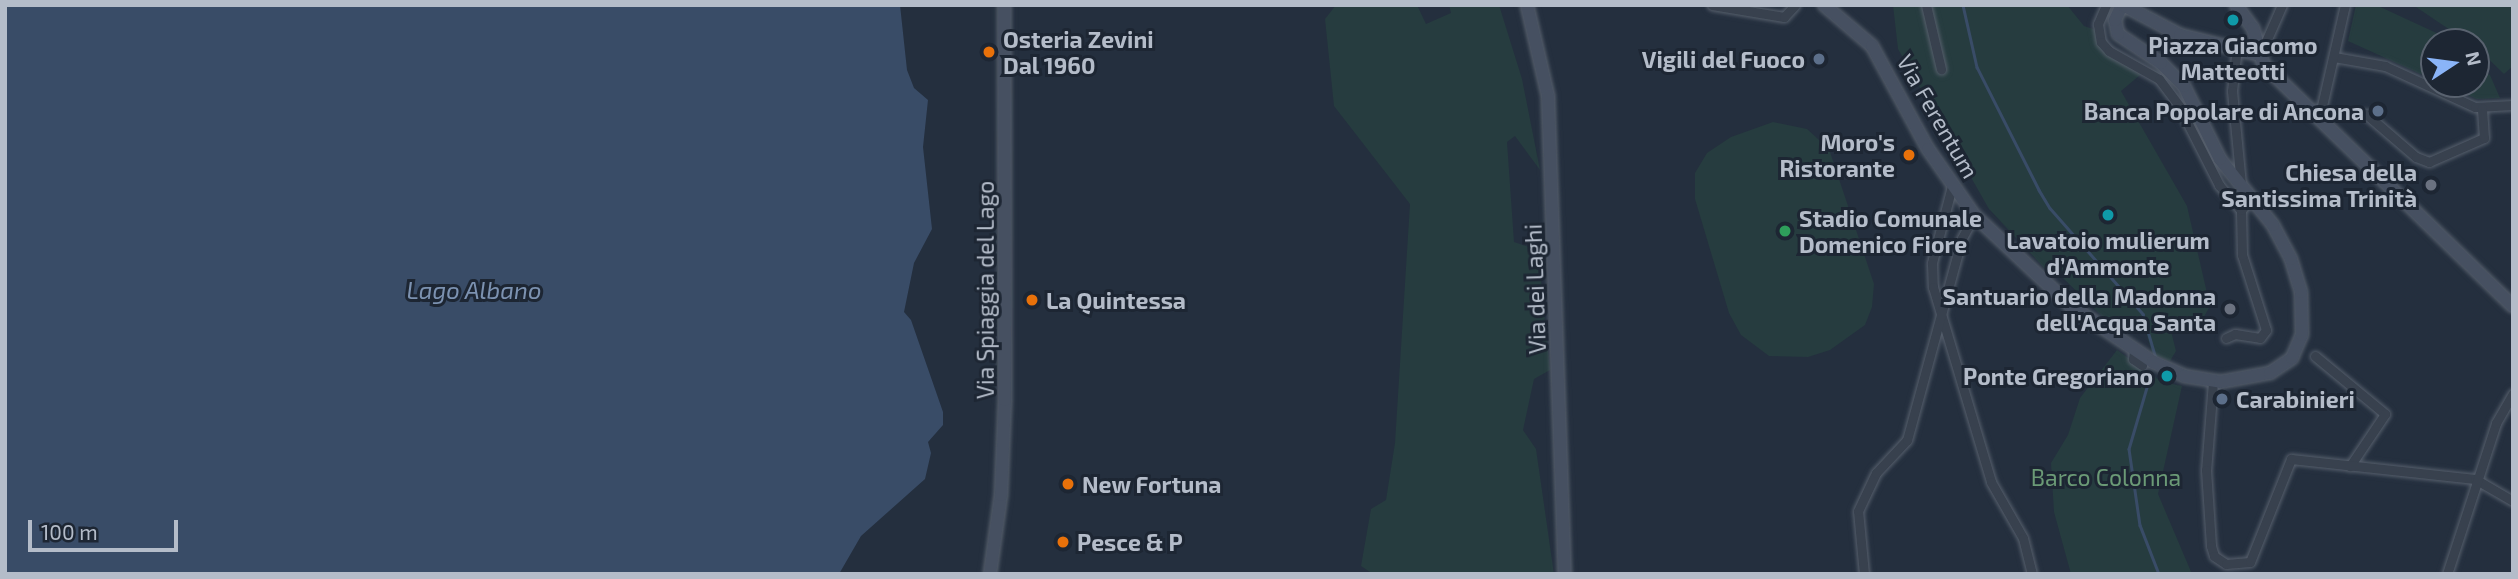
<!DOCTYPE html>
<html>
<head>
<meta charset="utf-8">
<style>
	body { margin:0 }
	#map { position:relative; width:2518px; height:579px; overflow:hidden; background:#242f3e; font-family:"Exo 2",sans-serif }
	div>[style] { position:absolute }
	.green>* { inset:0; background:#263c3f }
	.water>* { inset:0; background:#394c67 }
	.stream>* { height:2.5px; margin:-1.25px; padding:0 1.25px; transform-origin:1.25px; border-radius:1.25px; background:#394c67 }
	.roads { filter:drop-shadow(0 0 2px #565f6c) drop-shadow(0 0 2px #565f6c) }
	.street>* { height:9px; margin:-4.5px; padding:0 4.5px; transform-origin:4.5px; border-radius:4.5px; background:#38414e }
	.secondary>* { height:12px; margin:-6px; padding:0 6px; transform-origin:6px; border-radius:6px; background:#465061 }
	.dots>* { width:19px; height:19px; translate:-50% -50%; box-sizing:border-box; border:4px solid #1d2633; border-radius:50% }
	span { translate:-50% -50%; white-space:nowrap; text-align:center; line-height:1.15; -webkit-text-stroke:6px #1d2633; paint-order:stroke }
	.poi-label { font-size:23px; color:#b4bcc9; font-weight:700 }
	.left { translate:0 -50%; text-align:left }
	.right { translate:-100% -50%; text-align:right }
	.street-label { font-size:23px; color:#b4bcc9 }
	.park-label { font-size:23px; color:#6b9a76 }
	.water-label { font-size:24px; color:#7c92b1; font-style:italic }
	.frame { position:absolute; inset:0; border:7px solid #b4bcc9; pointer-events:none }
	.north { position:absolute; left:2420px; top:28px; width:70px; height:70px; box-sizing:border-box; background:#1d2633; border:2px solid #59626f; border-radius:50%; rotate:77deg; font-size:19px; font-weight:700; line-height:28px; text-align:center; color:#b4bcc9 }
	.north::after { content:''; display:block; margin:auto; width:24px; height:32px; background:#8ab4f8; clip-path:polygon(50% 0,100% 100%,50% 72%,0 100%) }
	.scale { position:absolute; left:28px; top:520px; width:150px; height:32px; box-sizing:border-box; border:4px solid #b4bcc9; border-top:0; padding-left:9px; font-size:21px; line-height:24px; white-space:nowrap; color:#b4bcc9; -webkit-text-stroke:5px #1d2633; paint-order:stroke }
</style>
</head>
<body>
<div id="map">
	<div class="green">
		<i style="clip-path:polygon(1336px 5px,1417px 5px,1426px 24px,1451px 13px,1449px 5px,1499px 5px,1522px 79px,1540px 170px,1515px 136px,1507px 142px,1514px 242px,1538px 250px,1550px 370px,1534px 379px,1523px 430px,1536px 449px,1554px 574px,1373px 574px,1361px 566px,1371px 509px,1386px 500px,1395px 443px,1410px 204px,1334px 106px,1325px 19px)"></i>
		<i style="clip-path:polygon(1893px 5px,2067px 5px,2084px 26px,2096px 30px,2100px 44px,2146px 70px,2121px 91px,2187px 206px,2210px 306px,2196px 331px,2169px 323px,2176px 351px,2170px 361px,2152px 354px,2144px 324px,2115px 319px,2111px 325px,2060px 275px,2049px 273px,1989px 209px,1898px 49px)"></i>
		<i style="clip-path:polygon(2356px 5px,2376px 5px,2456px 42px,2434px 42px,2434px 80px,2348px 41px)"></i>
		<i style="clip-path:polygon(2413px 5px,2513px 5px,2513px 66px,2504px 74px,2476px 47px,2476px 42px,2468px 42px)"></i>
		<i style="clip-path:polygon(2476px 68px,2490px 75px,2500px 98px,2477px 99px,2442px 84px,2476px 84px)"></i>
		<i style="clip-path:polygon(1773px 122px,1807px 129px,1829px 149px,1874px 284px,1872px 307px,1865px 325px,1830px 350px,1808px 357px,1769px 356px,1741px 335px,1729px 313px,1695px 199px,1695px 173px,1707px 153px,1731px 137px)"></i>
		<i style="clip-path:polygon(2117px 350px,2162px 382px,2182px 386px,2158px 494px,2192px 574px,2071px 574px,2054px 512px,2051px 463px,2068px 435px,2080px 398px)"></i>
	</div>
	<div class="water">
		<i style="clip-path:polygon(5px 5px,900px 5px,907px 70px,914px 88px,928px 100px,923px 147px,932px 229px,914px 263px,904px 312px,911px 320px,943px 412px,943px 425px,928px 442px,931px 453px,925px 479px,861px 536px,839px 574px,5px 574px)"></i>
	</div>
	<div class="stream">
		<i style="left:1963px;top:5px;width:64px;rotate:77.3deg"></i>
		<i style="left:1977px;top:67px;width:138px;rotate:63.2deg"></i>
		<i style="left:2039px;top:190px;width:21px;rotate:59deg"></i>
		<i style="left:2050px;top:208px;width:141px;rotate:48.7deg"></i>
		<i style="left:2143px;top:314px;width:43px;rotate:73.7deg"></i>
		<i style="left:2151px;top:374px;width:78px;rotate:106.3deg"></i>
		<i style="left:2129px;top:449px;width:77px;rotate:81.8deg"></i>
		<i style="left:2140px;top:525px;width:53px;rotate:68.8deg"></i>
	</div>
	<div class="roads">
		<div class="street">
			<i style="left:1712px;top:5px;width:73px;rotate:9.5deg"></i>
			<i style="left:1784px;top:17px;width:16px;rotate:-47deg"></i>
			<i style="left:1926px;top:5px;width:66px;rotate:76.8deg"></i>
			<i style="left:2106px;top:5px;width:21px;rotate:113deg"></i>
			<i style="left:2098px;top:24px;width:18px;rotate:81deg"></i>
			<i style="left:2101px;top:42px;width:12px;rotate:48deg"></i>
			<i style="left:2109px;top:51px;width:57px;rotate:29.2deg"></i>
			<i style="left:2159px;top:79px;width:34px;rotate:53deg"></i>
			<i style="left:2179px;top:106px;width:89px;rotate:63.1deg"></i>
			<i style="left:2219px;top:185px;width:33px;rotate:49deg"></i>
			<i style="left:2237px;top:47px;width:44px;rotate:96.5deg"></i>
			<i style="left:2232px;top:91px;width:94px;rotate:84.5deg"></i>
			<i style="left:2260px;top:55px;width:55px;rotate:-66.3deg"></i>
			<i style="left:2334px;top:57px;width:52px;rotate:10deg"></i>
			<i style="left:2385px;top:66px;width:99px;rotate:24.5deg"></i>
			<i style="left:2475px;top:107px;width:38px;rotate:-3deg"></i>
			<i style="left:2366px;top:114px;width:66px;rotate:40.7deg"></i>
			<i style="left:2416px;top:157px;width:14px;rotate:21deg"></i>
			<i style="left:2429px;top:162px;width:60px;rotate:-23.6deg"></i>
			<i style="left:2484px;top:138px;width:30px;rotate:-94deg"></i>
			<i style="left:2319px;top:119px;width:117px;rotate:-77.2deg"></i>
			<i style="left:1952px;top:186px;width:80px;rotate:104.6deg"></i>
			<i style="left:1932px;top:263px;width:24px;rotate:88deg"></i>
			<i style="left:1933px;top:287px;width:203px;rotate:73.4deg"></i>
			<i style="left:1991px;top:482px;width:64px;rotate:60.3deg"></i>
			<i style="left:2023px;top:538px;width:37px;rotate:76deg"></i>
			<i style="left:2226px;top:338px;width:10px;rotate:-24deg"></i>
			<i style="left:2235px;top:334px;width:25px;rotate:9deg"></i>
			<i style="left:2260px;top:338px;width:10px;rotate:-53deg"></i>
			<i style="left:2266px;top:330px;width:79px;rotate:-107.7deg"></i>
			<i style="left:2242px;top:255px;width:45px;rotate:-91.3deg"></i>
			<i style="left:2241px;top:210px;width:13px;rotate:-48deg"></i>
			<i style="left:2134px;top:350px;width:9px;rotate:96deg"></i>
			<i style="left:2133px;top:359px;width:11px;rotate:34deg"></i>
			<i style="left:2315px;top:356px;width:91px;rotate:39.6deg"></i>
			<i style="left:2385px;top:414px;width:63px;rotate:123.9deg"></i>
			<i style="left:2213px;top:382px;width:88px;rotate:94.5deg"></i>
			<i style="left:2206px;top:470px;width:76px;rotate:86.2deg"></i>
			<i style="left:2211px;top:546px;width:10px;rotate:73deg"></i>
			<i style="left:2214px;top:556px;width:14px;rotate:34deg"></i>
			<i style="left:2226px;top:564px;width:24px;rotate:-5deg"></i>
			<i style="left:2250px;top:562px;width:111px;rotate:-68.3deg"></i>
			<i style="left:2291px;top:459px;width:185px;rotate:6.2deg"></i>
			<i style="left:2475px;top:479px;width:44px;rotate:30.1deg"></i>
			<i style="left:1864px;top:574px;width:63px;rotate:-95.4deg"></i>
			<i style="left:1858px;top:511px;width:42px;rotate:-64.7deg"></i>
			<i style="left:1876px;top:473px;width:45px;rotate:-46.8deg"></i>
			<i style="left:1907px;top:440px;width:209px;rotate:-74.8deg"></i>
			<i style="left:1962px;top:238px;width:26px;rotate:-62deg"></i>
			<i style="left:2447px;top:574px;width:159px;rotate:-72deg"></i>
			<i style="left:2496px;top:423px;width:34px;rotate:-60deg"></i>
		</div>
		<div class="secondary">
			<i style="left:1527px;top:5px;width:93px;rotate:77deg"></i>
			<i style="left:1548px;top:96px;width:478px;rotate:88deg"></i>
			<i style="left:1824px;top:5px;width:63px;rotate:40.5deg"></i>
			<i style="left:1872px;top:46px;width:117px;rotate:61.5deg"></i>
			<i style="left:1928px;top:149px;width:80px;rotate:55.1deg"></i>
			<i style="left:1974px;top:215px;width:133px;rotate:43.2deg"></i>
			<i style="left:2071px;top:306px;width:99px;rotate:34.3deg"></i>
			<i style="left:2153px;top:362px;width:34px;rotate:24deg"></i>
			<i style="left:2184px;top:376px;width:36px;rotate:9deg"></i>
			<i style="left:2220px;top:382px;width:51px;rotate:-10.2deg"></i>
			<i style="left:2270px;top:373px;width:27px;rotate:-34deg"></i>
			<i style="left:2292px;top:358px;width:25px;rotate:-67deg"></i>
			<i style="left:2302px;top:335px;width:43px;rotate:-91.3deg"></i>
			<i style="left:2301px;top:292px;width:34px;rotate:-107deg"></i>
			<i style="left:2291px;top:259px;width:38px;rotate:-118deg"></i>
			<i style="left:2273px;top:225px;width:85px;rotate:-128.8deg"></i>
			<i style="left:2220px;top:159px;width:81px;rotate:-116.3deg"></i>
			<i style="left:2184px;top:86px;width:33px;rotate:-135deg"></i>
			<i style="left:2161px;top:63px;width:52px;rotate:-146deg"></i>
			<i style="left:2118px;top:34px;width:14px;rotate:-102deg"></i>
			<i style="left:2115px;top:20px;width:17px;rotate:-65deg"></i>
			<i style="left:2123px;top:5px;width:64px;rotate:27.8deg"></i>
			<i style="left:2180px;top:35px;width:82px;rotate:14deg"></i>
			<i style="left:2236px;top:5px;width:29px;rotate:54deg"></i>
			<i style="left:2253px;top:28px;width:37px;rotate:74deg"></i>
			<i style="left:2263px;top:64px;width:348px;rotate:44.1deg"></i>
			<i style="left:990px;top:574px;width:80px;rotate:-82.1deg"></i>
			<i style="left:1001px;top:495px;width:95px;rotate:-87.6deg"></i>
			<i style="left:1005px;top:400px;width:395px;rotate:-90.1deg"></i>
		</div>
	</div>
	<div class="dots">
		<i style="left:2233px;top:20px;background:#0f9aa8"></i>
		<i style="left:989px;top:52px;background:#e8710a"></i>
		<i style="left:1819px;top:59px;background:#5c6f8a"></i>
		<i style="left:2378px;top:111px;background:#5c6f8a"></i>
		<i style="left:1909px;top:155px;background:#e8710a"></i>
		<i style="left:2431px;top:185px;background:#6b7280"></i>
		<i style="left:2108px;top:215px;background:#0f9aa8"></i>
		<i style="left:1785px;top:231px;background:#2e9e5b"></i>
		<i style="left:1032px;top:300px;background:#e8710a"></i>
		<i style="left:2230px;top:309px;background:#6b7280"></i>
		<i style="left:2167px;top:376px;background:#0f9aa8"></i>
		<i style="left:2222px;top:399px;background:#5c6f8a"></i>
		<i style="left:1068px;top:484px;background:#e8710a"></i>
		<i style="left:1063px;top:542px;background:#e8710a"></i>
	</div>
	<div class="poi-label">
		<span class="left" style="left:1003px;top:52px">Osteria Zevini<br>Dal 1960</span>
		<span style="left:2233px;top:58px">Piazza Giacomo<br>Matteotti</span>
		<span class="right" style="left:1805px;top:59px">Vigili del Fuoco</span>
		<span class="right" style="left:2364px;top:111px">Banca Popolare di Ancona</span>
		<span class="right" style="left:1895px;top:155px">Moro's<br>Ristorante</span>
		<span class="right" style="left:2417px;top:185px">Chiesa della<br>Santissima Trinità</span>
		<span class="left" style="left:1799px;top:231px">Stadio Comunale<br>Domenico Fiore</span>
		<span style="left:2108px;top:253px">Lavatoio mulierum<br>d’Ammonte</span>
		<span class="right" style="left:2216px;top:309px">Santuario della Madonna<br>dell'Acqua Santa</span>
		<span class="left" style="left:1046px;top:300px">La Quintessa</span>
		<span class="right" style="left:2153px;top:376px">Ponte Gregoriano</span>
		<span class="left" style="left:2236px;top:399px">Carabinieri</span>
		<span class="left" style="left:1082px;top:484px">New Fortuna</span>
		<span class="left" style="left:1077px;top:542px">Pesce &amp; P</span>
	</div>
	<div class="street-label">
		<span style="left:1938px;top:116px;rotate:60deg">Via Ferentum</span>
		<span style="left:1535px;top:289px;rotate:-92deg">Via dei Laghi</span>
		<span style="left:985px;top:290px;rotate:-90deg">Via Spiaggia del Lago</span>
	</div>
	<div class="park-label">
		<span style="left:2106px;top:477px">Barco Colonna</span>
	</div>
	<div class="water-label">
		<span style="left:474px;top:290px">Lago Albano</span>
	</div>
	<div class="frame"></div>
	<div class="north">N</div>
	<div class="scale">100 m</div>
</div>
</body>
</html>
